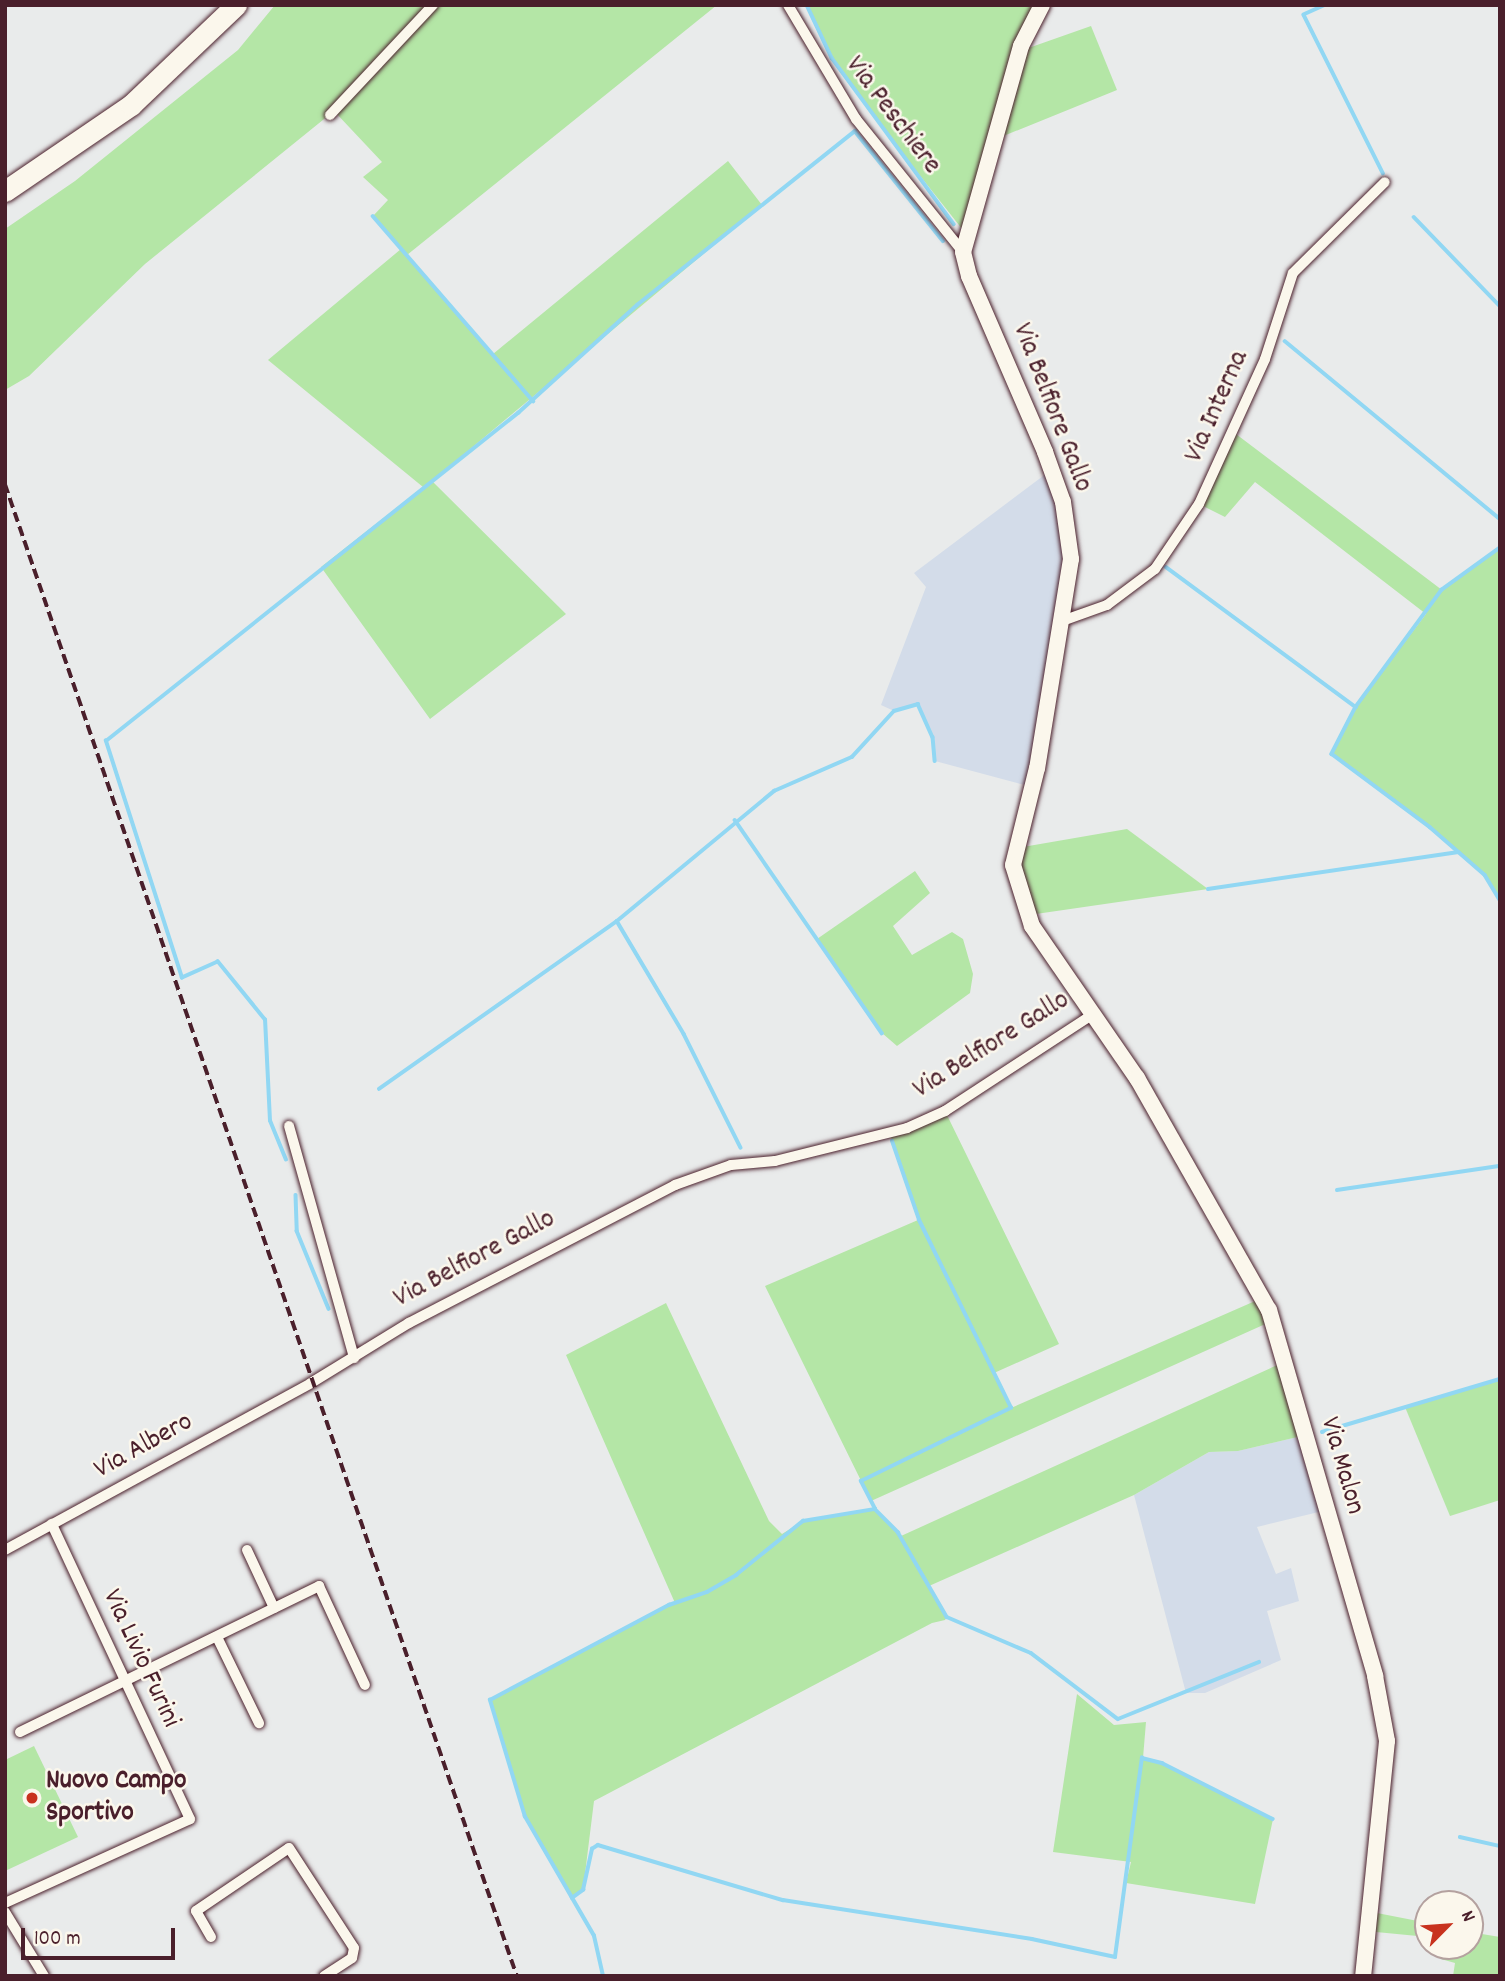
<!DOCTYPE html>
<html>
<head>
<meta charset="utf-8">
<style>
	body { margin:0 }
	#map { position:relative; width:1505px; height:1981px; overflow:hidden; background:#e9ebeb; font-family:Dekko,sans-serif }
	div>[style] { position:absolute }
	.built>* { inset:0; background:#d3dce9 }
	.green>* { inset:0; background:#b4e6a6 }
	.stream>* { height:3.5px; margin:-1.75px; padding:0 1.75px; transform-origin:1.75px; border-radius:1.75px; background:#91d7f3 }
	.roads { filter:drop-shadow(0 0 2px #4a1f2b) drop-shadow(0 0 2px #4a1f2b) }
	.street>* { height:10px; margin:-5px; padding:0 5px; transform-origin:5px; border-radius:5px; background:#fbf7ec }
	.secondary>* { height:16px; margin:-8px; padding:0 8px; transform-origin:8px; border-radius:8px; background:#fbf7ec }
	.highway>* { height:21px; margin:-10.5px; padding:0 10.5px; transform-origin:10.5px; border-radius:10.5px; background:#fbf7ec }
	.rail>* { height:3.5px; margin-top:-1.75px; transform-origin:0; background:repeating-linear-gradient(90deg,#4a1f2b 0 10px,transparent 0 15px) }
	.dots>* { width:19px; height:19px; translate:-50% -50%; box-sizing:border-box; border:4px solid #fbf7ec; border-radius:50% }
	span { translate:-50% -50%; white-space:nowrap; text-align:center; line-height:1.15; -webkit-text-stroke:5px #fbf7ec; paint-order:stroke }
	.street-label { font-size:28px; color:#4a1f2b }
	.poi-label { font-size:28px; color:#4a1f2b; font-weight:700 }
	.left { translate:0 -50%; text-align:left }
	.frame { position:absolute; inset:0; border:7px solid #4a1f2b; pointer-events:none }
	.north { position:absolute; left:1414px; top:1890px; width:70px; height:70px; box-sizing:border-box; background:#fbf7ec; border:2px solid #b4a19f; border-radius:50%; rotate:65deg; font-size:19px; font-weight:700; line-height:28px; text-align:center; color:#4a1f2b }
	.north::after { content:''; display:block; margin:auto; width:24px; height:32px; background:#c8321e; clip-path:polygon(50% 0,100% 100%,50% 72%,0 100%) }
	.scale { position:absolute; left:21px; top:1928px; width:154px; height:32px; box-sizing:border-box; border:4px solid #4a1f2b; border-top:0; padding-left:9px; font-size:21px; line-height:24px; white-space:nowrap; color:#4a1f2b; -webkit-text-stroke:5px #fbf7ec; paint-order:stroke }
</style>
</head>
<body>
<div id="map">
	<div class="built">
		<i style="clip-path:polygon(1051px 470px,1071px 559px,1032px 787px,935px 761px,933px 737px,919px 704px,894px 711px,881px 705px,926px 587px,914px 573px)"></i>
		<i style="clip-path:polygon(1306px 1435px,1327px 1510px,1257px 1527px,1276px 1574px,1291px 1568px,1299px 1601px,1267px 1611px,1281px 1660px,1205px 1693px,1186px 1693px,1134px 1495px,1209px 1452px,1238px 1451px)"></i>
	</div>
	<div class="green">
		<i style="clip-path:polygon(275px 5px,717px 5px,407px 255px,493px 354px,728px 161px,762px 205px,432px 481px,566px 614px,430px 719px,321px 567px,423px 487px,268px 360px,401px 249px,373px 216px,388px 200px,363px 177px,382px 162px,334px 111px,145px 264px,29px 376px,5px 390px,5px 229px,75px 181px,238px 50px)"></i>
		<i style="clip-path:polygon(807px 5px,1042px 5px,1020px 51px,1091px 26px,1117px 90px,996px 139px,966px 234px,869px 111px,832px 58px)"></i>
		<i style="clip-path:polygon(1232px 431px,1442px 590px,1500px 548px,1500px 900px,1485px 875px,1430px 827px,1332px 754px,1356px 707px,1426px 614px,1255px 482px,1225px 517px,1199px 504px)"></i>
		<i style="clip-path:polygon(1127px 829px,1208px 889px,1029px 915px,1017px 848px)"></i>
		<i style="clip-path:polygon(915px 871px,930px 893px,893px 926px,912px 955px,952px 932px,963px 939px,973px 974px,970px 993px,897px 1046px,882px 1033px,817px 939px)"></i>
		<i style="clip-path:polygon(945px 1111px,1059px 1344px,994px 1373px,1011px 1408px,1262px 1298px,1272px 1321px,871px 1501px,765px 1286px,918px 1220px,890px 1134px)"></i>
		<i style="clip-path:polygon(666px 1303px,769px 1521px,782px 1534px,803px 1521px,875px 1509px,901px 1536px,1284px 1362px,1306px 1435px,1238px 1451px,1209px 1452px,1134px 1495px,929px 1586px,947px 1617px,945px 1620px,932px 1623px,594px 1801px,583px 1890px,572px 1898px,525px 1817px,490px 1700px,675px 1603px,566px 1355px)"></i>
		<i style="clip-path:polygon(1500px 1379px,1500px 1500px,1450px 1516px,1405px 1407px)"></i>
		<i style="clip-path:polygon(1077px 1694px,1114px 1725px,1146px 1722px,1143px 1758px,1162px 1763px,1273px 1819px,1255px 1904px,1126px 1883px,1131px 1862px,1053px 1852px)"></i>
		<i style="clip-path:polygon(34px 1746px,78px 1837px,5px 1871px,5px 1760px)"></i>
		<i style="clip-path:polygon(1377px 1913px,1428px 1923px,1428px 1937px,1376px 1932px)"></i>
		<i style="clip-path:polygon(1470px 1932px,1500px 1937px,1500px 1976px,1453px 1976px,1455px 1963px,1441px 1959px,1444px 1946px,1470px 1946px)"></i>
	</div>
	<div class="stream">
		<i style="left:807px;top:5px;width:59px;rotate:64.7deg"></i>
		<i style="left:832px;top:58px;width:206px;rotate:53.7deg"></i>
		<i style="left:1326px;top:5px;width:24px;rotate:156deg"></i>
		<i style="left:1304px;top:15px;width:177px;rotate:63.4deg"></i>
		<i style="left:373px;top:216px;width:245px;rotate:49.1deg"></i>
		<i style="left:1414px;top:217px;width:124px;rotate:46deg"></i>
		<i style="left:1285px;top:341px;width:279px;rotate:39.6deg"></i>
		<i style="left:1500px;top:548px;width:72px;rotate:144.1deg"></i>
		<i style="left:1442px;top:590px;width:145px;rotate:126.3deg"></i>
		<i style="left:1356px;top:707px;width:53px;rotate:117.1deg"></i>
		<i style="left:1332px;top:754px;width:122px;rotate:36.7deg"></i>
		<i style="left:1430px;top:827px;width:73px;rotate:41.1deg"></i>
		<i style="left:1485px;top:875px;width:29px;rotate:59deg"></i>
		<i style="left:1166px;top:567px;width:236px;rotate:36.4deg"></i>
		<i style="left:735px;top:820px;width:259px;rotate:55.4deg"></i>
		<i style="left:1208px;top:889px;width:253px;rotate:-8.4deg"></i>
		<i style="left:617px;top:921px;width:131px;rotate:59.3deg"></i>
		<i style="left:684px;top:1034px;width:127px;rotate:63.4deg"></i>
		<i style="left:379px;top:1089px;width:291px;rotate:-35.2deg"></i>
		<i style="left:617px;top:921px;width:204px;rotate:-39.6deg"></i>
		<i style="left:774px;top:791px;width:85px;rotate:-23.6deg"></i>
		<i style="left:852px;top:757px;width:62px;rotate:-47.6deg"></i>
		<i style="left:894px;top:711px;width:25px;rotate:-16deg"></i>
		<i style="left:918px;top:704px;width:36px;rotate:66deg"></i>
		<i style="left:933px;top:737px;width:24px;rotate:85deg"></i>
		<i style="left:286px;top:1160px;width:42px;rotate:-112.3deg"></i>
		<i style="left:270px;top:1121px;width:101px;rotate:-92.8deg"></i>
		<i style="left:265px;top:1020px;width:75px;rotate:-129deg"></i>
		<i style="left:218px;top:962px;width:39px;rotate:156deg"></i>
		<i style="left:182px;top:978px;width:249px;rotate:-107.8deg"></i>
		<i style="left:106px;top:741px;width:527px;rotate:-38.52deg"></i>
		<i style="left:518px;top:413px;width:161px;rotate:-42.2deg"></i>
		<i style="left:637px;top:305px;width:279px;rotate:-38.6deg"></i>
		<i style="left:855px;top:131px;width:141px;rotate:51.3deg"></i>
		<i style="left:1337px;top:1190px;width:165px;rotate:-8.4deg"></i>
		<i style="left:296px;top:1195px;width:36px;rotate:88deg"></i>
		<i style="left:297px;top:1231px;width:84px;rotate:67.7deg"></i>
		<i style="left:1322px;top:1432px;width:186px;rotate:-16.6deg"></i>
		<i style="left:875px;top:1509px;width:31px;rotate:-117deg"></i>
		<i style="left:861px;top:1481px;width:167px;rotate:-26deg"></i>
		<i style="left:1011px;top:1408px;width:209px;rotate:-116.1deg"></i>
		<i style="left:919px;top:1220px;width:83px;rotate:-108.9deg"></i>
		<i style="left:1460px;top:1837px;width:41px;rotate:12.7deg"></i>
		<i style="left:572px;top:1898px;width:94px;rotate:-120.1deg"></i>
		<i style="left:525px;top:1817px;width:122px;rotate:-106.7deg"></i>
		<i style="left:490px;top:1700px;width:203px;rotate:-28deg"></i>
		<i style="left:669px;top:1605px;width:40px;rotate:-18.9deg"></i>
		<i style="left:707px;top:1592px;width:34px;rotate:-30deg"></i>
		<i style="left:736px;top:1575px;width:86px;rotate:-38.9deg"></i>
		<i style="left:803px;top:1521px;width:73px;rotate:-9.5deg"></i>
		<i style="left:875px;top:1509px;width:33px;rotate:45deg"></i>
		<i style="left:898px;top:1532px;width:98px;rotate:60deg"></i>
		<i style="left:947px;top:1617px;width:91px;rotate:23.2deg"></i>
		<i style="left:1031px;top:1653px;width:109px;rotate:37.2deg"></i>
		<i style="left:1118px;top:1719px;width:152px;rotate:-22deg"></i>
		<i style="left:603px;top:1976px;width:41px;rotate:-102.7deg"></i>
		<i style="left:594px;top:1936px;width:44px;rotate:-120.1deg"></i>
		<i style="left:572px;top:1898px;width:14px;rotate:-36deg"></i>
		<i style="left:583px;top:1890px;width:42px;rotate:-77.6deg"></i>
		<i style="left:592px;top:1849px;width:7px;rotate:-34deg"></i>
		<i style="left:598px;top:1845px;width:193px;rotate:16.6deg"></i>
		<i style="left:783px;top:1900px;width:252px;rotate:8.9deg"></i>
		<i style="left:1032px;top:1939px;width:85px;rotate:12.2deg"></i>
		<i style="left:1115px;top:1957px;width:201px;rotate:-82.3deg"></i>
		<i style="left:1142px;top:1758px;width:21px;rotate:14deg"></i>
		<i style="left:1162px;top:1763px;width:124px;rotate:26.8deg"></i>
	</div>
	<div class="roads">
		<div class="street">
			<i style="left:788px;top:5px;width:133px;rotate:59.2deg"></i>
			<i style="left:856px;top:119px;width:171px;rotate:51.2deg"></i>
			<i style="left:330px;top:115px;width:151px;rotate:-46.9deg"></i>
			<i style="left:1062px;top:621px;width:48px;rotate:-19.6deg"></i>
			<i style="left:1107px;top:605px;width:60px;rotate:-36.9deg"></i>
			<i style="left:1155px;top:569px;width:78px;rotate:-55.9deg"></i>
			<i style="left:1199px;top:504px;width:159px;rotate:-65.5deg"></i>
			<i style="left:1265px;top:359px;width:90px;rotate:-72deg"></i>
			<i style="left:1293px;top:273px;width:129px;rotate:-44.7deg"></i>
			<i style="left:289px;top:1126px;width:241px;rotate:74.3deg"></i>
			<i style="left:5px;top:1550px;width:349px;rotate:-28.6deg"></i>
			<i style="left:311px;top:1383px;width:115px;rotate:-31.5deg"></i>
			<i style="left:409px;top:1323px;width:300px;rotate:-27.4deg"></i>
			<i style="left:675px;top:1185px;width:59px;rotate:-19.7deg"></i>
			<i style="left:731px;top:1165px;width:44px;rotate:-5.2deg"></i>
			<i style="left:775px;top:1161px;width:136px;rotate:-14deg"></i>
			<i style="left:907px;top:1128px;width:42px;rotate:-24.1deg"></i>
			<i style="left:945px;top:1111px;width:177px;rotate:-33.2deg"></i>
			<i style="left:247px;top:1550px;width:64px;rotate:65deg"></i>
			<i style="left:217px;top:1637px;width:96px;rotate:64deg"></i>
			<i style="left:20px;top:1732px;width:333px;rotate:-26deg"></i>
			<i style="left:319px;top:1586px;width:109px;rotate:65.1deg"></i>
			<i style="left:5px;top:1903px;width:203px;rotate:-24.4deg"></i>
			<i style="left:190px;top:1819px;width:326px;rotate:-115.1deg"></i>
			<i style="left:5px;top:1912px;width:75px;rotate:58.6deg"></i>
			<i style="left:211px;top:1937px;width:30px;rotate:-120deg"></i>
			<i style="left:196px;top:1911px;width:112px;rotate:-34.1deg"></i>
			<i style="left:289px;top:1848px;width:119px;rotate:57deg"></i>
			<i style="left:354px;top:1948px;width:10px;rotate:101deg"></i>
			<i style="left:352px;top:1958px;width:33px;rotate:147deg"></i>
		</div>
		<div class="secondary">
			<i style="left:1042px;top:5px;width:46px;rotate:117.1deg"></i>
			<i style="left:1021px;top:46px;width:214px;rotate:105.7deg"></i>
			<i style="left:963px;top:252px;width:25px;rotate:76deg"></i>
			<i style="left:969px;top:276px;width:192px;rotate:66.6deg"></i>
			<i style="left:1045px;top:452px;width:53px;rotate:70.2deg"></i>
			<i style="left:1063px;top:502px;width:58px;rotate:82deg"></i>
			<i style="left:1071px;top:559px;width:212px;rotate:99.2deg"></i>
			<i style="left:1037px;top:768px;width:100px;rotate:103.9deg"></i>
			<i style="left:1013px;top:865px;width:64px;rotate:72.7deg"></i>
			<i style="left:1032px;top:926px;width:185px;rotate:55.4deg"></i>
			<i style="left:1137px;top:1078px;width:267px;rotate:60.4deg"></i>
			<i style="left:1269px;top:1310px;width:381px;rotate:73.8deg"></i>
			<i style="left:1375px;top:1676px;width:66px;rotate:79.5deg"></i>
			<i style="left:1387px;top:1741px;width:236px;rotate:95.8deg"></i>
		</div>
		<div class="highway">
			<i style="left:5px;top:191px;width:153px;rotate:-34.3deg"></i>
			<i style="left:131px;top:105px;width:145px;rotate:-43.6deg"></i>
		</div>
	</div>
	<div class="rail">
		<i style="left:5px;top:484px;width:1577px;rotate:71.06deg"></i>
	</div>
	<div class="dots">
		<i style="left:32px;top:1798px;background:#c8321e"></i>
	</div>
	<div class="street-label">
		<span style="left:892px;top:116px;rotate:53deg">Via Peschiere</span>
		<span style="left:1218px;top:407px;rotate:-66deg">Via Interna</span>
		<span style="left:1051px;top:408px;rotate:69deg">Via Belfiore Gallo</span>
		<span style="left:992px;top:1046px;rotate:-32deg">Via Belfiore Gallo</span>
		<span style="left:475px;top:1260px;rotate:-28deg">Via Belfiore Gallo</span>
		<span style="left:144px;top:1447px;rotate:-29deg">Via Albero</span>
		<span style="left:1341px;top:1466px;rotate:74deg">Via Malon</span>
		<span style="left:140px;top:1659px;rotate:65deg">Via Livio Furini</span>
	</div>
	<div class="poi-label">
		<span class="left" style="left:46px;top:1798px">Nuovo Campo<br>Sportivo</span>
	</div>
	<div class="frame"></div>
	<div class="north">N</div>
	<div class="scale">100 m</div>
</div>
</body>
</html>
